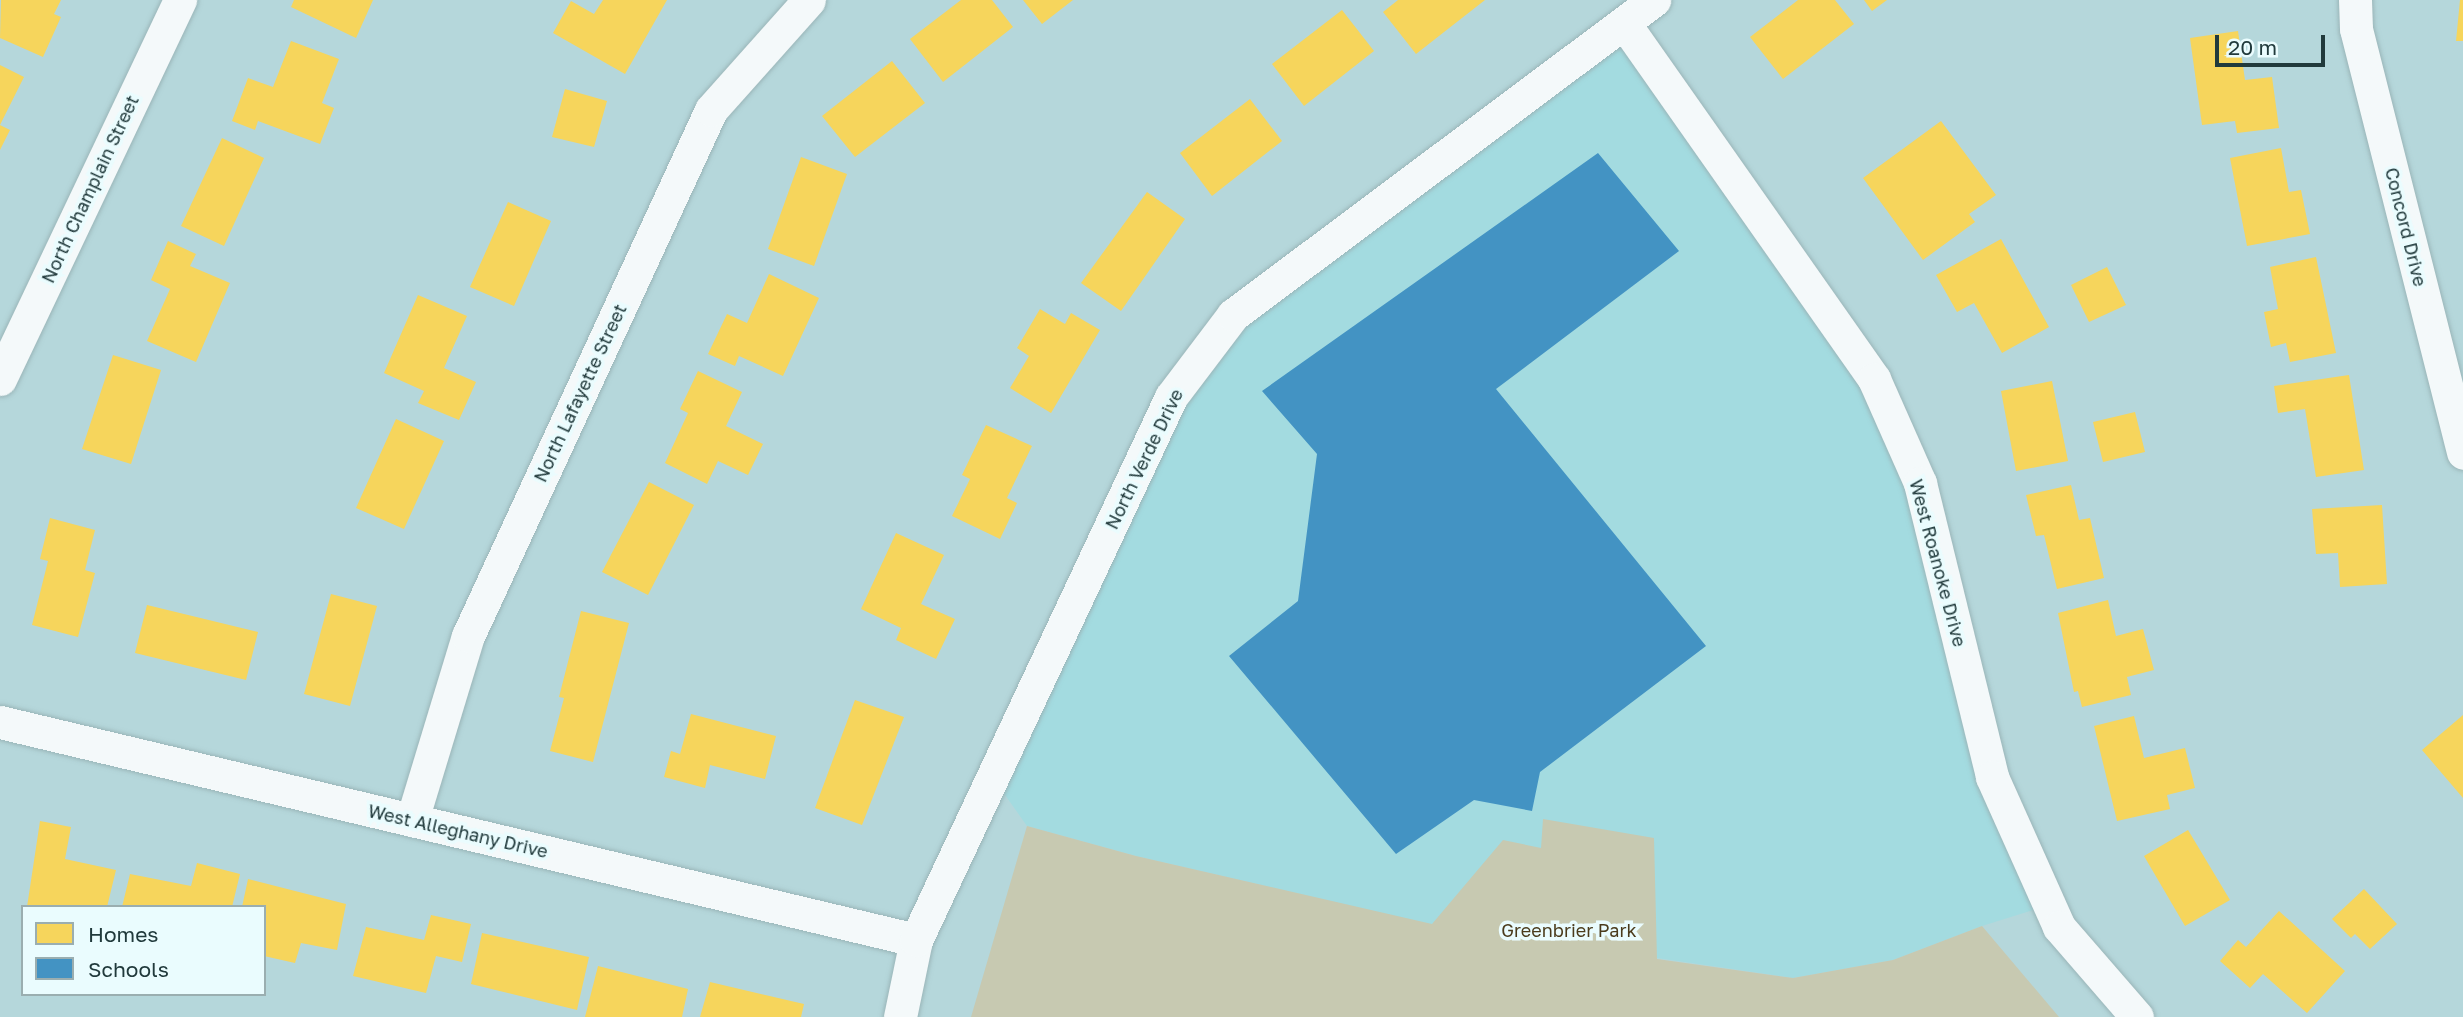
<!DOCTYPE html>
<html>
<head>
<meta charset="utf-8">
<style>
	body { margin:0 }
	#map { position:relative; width:2463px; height:1017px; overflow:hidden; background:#b5d7db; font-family:"Golos Text",sans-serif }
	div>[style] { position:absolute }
	.built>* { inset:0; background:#a3dbe0 }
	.green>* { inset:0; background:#c7c9b1 }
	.homes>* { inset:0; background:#f6d55c }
	.schools>* { inset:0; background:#4393c3 }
	.roads { filter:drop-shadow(0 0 2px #9ab5b8) drop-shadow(0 0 2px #9ab5b8) }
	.street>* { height:33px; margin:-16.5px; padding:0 16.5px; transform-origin:16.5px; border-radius:16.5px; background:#f4f9fa }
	span { translate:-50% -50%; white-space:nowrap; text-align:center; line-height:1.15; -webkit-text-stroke:7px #eafcfe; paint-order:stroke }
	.street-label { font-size:18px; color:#213a3c }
	.park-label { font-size:18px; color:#4b3b1c }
	.legend { position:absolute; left:21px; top:905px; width:245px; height:91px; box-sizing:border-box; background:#eafcfe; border:2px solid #9aaeb0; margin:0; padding:9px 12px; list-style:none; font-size:21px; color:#213a3c }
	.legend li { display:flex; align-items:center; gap:14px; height:35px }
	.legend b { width:35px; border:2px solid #9aaeb0 }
	.scale { position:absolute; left:2215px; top:35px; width:110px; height:32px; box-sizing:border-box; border:4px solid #213a3c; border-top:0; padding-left:9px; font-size:21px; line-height:24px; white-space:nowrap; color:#213a3c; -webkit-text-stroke:5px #eafcfe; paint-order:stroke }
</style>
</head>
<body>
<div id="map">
	<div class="built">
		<i style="clip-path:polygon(1624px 23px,1874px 379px,1992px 777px,2049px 905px,1982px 926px,1893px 960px,1793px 978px,1433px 925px,1136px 856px,1027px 826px,993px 778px,1171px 397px,1233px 315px)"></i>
	</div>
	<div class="green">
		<i style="clip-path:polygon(1543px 819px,1654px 838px,1657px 959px,1793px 978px,1893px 960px,1982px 926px,2059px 1017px,971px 1017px,1027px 826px,1136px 856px,1432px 924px,1503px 840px,1541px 848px)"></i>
	</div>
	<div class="homes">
		<i style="clip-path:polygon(1px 0,61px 0,54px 14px,61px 17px,43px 57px,0 38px)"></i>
		<i style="clip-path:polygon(294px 0,373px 0,356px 38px,291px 7px)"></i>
		<i style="clip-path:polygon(603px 0,667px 0,625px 74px,553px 33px,571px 1px,594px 14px)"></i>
		<i style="clip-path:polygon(961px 0,992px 0,1013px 27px,943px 82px,910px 39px)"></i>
		<i style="clip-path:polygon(1023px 0,1073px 0,1042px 24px)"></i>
		<i style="clip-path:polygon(1398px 0,1485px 0,1416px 54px,1383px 12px)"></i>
		<i style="clip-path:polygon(1798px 0,1835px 0,1854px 24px,1783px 79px,1750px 37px)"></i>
		<i style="clip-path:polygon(1864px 0,1887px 0,1872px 11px)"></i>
		<i style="clip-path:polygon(2460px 0,2463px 0,2463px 41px,2456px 41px)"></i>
		<i style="clip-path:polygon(1342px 10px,1374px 51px,1304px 106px,1272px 64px)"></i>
		<i style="clip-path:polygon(2238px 31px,2245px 80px,2272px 77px,2279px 128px,2237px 133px,2235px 121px,2202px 125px,2190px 38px)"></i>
		<i style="clip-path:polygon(291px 41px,339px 59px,322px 103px,334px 108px,320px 144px,258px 121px,255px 130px,232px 121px,248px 78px,273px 87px)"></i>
		<i style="clip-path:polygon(892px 61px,925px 103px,855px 157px,822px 116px)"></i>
		<i style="clip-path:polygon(0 65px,24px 77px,0 125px,10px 130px,0 150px)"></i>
		<i style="clip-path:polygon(565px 89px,607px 101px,594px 147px,552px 137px)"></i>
		<i style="clip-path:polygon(1250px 99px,1282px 141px,1212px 196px,1180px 153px)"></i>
		<i style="clip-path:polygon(1941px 121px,1996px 195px,1969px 214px,1975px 222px,1923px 260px,1863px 178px)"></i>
		<i style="clip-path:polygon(222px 138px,264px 158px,224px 246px,181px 226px)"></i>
		<i style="clip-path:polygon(2281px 148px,2289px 192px,2301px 190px,2310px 234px,2247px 246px,2230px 158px)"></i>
		<i style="clip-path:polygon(801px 157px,847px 174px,814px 266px,768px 249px)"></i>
		<i style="clip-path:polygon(1147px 192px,1185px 219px,1121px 311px,1081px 283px)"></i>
		<i style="clip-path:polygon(508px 202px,551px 221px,514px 306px,470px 287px)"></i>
		<i style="clip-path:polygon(2001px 239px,2049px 327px,2002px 353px,1974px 303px,1957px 312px,1936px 275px)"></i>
		<i style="clip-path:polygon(168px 241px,196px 254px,190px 266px,230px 283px,196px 362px,147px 341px,170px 289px,151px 280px)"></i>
		<i style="clip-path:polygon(2316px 257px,2336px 353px,2290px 362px,2286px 343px,2271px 347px,2264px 312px,2278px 309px,2270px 267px)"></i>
		<i style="clip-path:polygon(2107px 267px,2126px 305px,2089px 322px,2071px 285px)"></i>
		<i style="clip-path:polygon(769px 274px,819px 298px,783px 376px,739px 356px,735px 366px,708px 354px,727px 314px,747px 323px)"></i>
		<i style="clip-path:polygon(418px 295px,467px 316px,444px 368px,476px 382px,459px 420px,418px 403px,424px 391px,384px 373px)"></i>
		<i style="clip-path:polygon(1040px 309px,1065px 324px,1071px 313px,1100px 330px,1051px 413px,1010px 388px,1029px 356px,1017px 348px)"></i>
		<i style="clip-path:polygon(113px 355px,161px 370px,131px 464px,82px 449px)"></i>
		<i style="clip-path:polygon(698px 371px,742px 392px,726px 426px,763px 444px,748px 475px,718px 461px,707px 484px,665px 463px,688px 413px,680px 409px)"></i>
		<i style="clip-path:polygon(2349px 375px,2364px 470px,2316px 477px,2305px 409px,2278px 413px,2274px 386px)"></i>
		<i style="clip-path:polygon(2052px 381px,2068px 461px,2016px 471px,2001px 391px)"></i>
		<i style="clip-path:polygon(2135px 412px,2145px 452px,2103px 462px,2093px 422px)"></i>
		<i style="clip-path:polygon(396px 419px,444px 441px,404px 529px,356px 508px)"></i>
		<i style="clip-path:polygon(986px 425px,1032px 446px,1007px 498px,1017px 503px,1000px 539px,952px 516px,970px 479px,962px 475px)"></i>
		<i style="clip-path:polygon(649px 482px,694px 505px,648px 595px,602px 572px)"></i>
		<i style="clip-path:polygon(2071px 485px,2079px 520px,2090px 518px,2104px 578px,2057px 589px,2044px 535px,2036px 536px,2026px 495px)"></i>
		<i style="clip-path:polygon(2382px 505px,2387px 584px,2340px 587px,2338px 553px,2316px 554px,2312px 509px)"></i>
		<i style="clip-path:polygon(50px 518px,95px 530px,85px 570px,95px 573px,78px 637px,32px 625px,48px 561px,40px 559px)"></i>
		<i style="clip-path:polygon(896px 533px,944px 555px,921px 604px,955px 619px,936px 659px,896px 640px,901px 628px,861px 609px)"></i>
		<i style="clip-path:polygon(331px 594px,377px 606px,350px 706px,304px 694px)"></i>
		<i style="clip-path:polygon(2108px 600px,2116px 636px,2143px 629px,2154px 670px,2127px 677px,2131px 695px,2082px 707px,2078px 691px,2074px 692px,2058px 613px)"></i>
		<i style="clip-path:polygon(147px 605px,258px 632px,246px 680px,135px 653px)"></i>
		<i style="clip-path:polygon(581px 611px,629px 623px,593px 762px,550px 751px,564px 698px,559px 697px)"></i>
		<i style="clip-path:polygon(855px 700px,904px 717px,862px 825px,815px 808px)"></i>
		<i style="clip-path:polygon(691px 714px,776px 736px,765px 779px,710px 765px,705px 788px,664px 777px,671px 751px,680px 754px)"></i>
		<i style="clip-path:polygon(2463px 715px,2463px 798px,2422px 750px)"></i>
		<i style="clip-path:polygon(2134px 716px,2144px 758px,2185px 748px,2195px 788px,2167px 795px,2170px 809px,2117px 821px,2094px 726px)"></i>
		<i style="clip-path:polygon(40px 821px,71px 827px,65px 859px,116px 870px,107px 907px,27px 907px)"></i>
		<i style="clip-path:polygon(2188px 830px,2230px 900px,2185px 926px,2144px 856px)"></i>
		<i style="clip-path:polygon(197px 863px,240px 874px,232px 907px,122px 907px,130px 874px,191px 886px)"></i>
		<i style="clip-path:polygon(248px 879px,346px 904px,337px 950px,301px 943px,295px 963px,264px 956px,264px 907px,242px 907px)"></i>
		<i style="clip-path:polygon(2364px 889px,2397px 924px,2370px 949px,2355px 934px,2351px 938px,2332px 919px)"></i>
		<i style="clip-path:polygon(2279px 911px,2345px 971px,2307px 1013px,2263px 974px,2250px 988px,2220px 961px,2238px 940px,2246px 947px)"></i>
		<i style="clip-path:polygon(431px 915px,471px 924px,462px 962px,436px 956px,426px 993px,353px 976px,366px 927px,424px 940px)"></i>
		<i style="clip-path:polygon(482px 933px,589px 957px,577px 1010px,471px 984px)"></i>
		<i style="clip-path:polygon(598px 966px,688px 989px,682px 1017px,585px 1017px)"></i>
		<i style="clip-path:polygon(710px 982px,804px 1004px,801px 1017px,700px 1017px)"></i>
	</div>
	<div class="schools">
		<i style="clip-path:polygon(1598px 153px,1679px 251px,1496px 389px,1706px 646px,1540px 772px,1532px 811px,1474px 800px,1396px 854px,1229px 656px,1298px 601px,1317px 454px,1262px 391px)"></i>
	</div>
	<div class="roads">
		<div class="street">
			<i style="left:2355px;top:0;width:29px;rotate:88deg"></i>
			<i style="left:2356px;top:29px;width:437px;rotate:75.8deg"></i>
			<i style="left:1624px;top:23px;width:435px;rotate:54.9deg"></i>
			<i style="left:1874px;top:379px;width:114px;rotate:66.1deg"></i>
			<i style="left:1920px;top:483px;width:303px;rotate:76.2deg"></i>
			<i style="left:1992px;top:777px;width:164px;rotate:65.9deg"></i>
			<i style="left:2059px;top:927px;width:119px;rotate:49.1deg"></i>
			<i style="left:0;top:379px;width:420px;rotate:-64.6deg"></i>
			<i style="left:0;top:722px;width:942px;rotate:13.39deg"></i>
			<i style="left:412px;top:820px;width:192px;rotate:-73.1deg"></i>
			<i style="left:468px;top:636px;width:579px;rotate:-65.2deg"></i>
			<i style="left:711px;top:110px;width:147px;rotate:-48.3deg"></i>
			<i style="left:900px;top:1017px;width:79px;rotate:-78.3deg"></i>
			<i style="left:916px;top:940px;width:600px;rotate:-64.84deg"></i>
			<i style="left:1171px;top:397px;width:103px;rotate:-52.9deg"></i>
			<i style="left:1233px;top:315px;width:526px;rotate:-36.8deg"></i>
		</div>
	</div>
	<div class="street-label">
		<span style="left:90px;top:189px;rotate:-65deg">North Champlain Street</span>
		<span style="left:2406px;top:227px;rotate:76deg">Concord Drive</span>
		<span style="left:580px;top:393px;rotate:-65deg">North Lafayette Street</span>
		<span style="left:1144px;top:459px;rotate:-64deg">North Verde Drive</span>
		<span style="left:1938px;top:563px;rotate:75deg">West Roanoke Drive</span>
		<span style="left:458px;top:831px;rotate:13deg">West Alleghany Drive</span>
	</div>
	<div class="park-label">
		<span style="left:1569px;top:930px">Greenbrier Park</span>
	</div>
	<ul class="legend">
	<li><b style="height:19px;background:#f6d55c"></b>Homes</li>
	<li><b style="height:19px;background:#4393c3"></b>Schools</li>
	</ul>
	<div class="scale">20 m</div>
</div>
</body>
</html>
